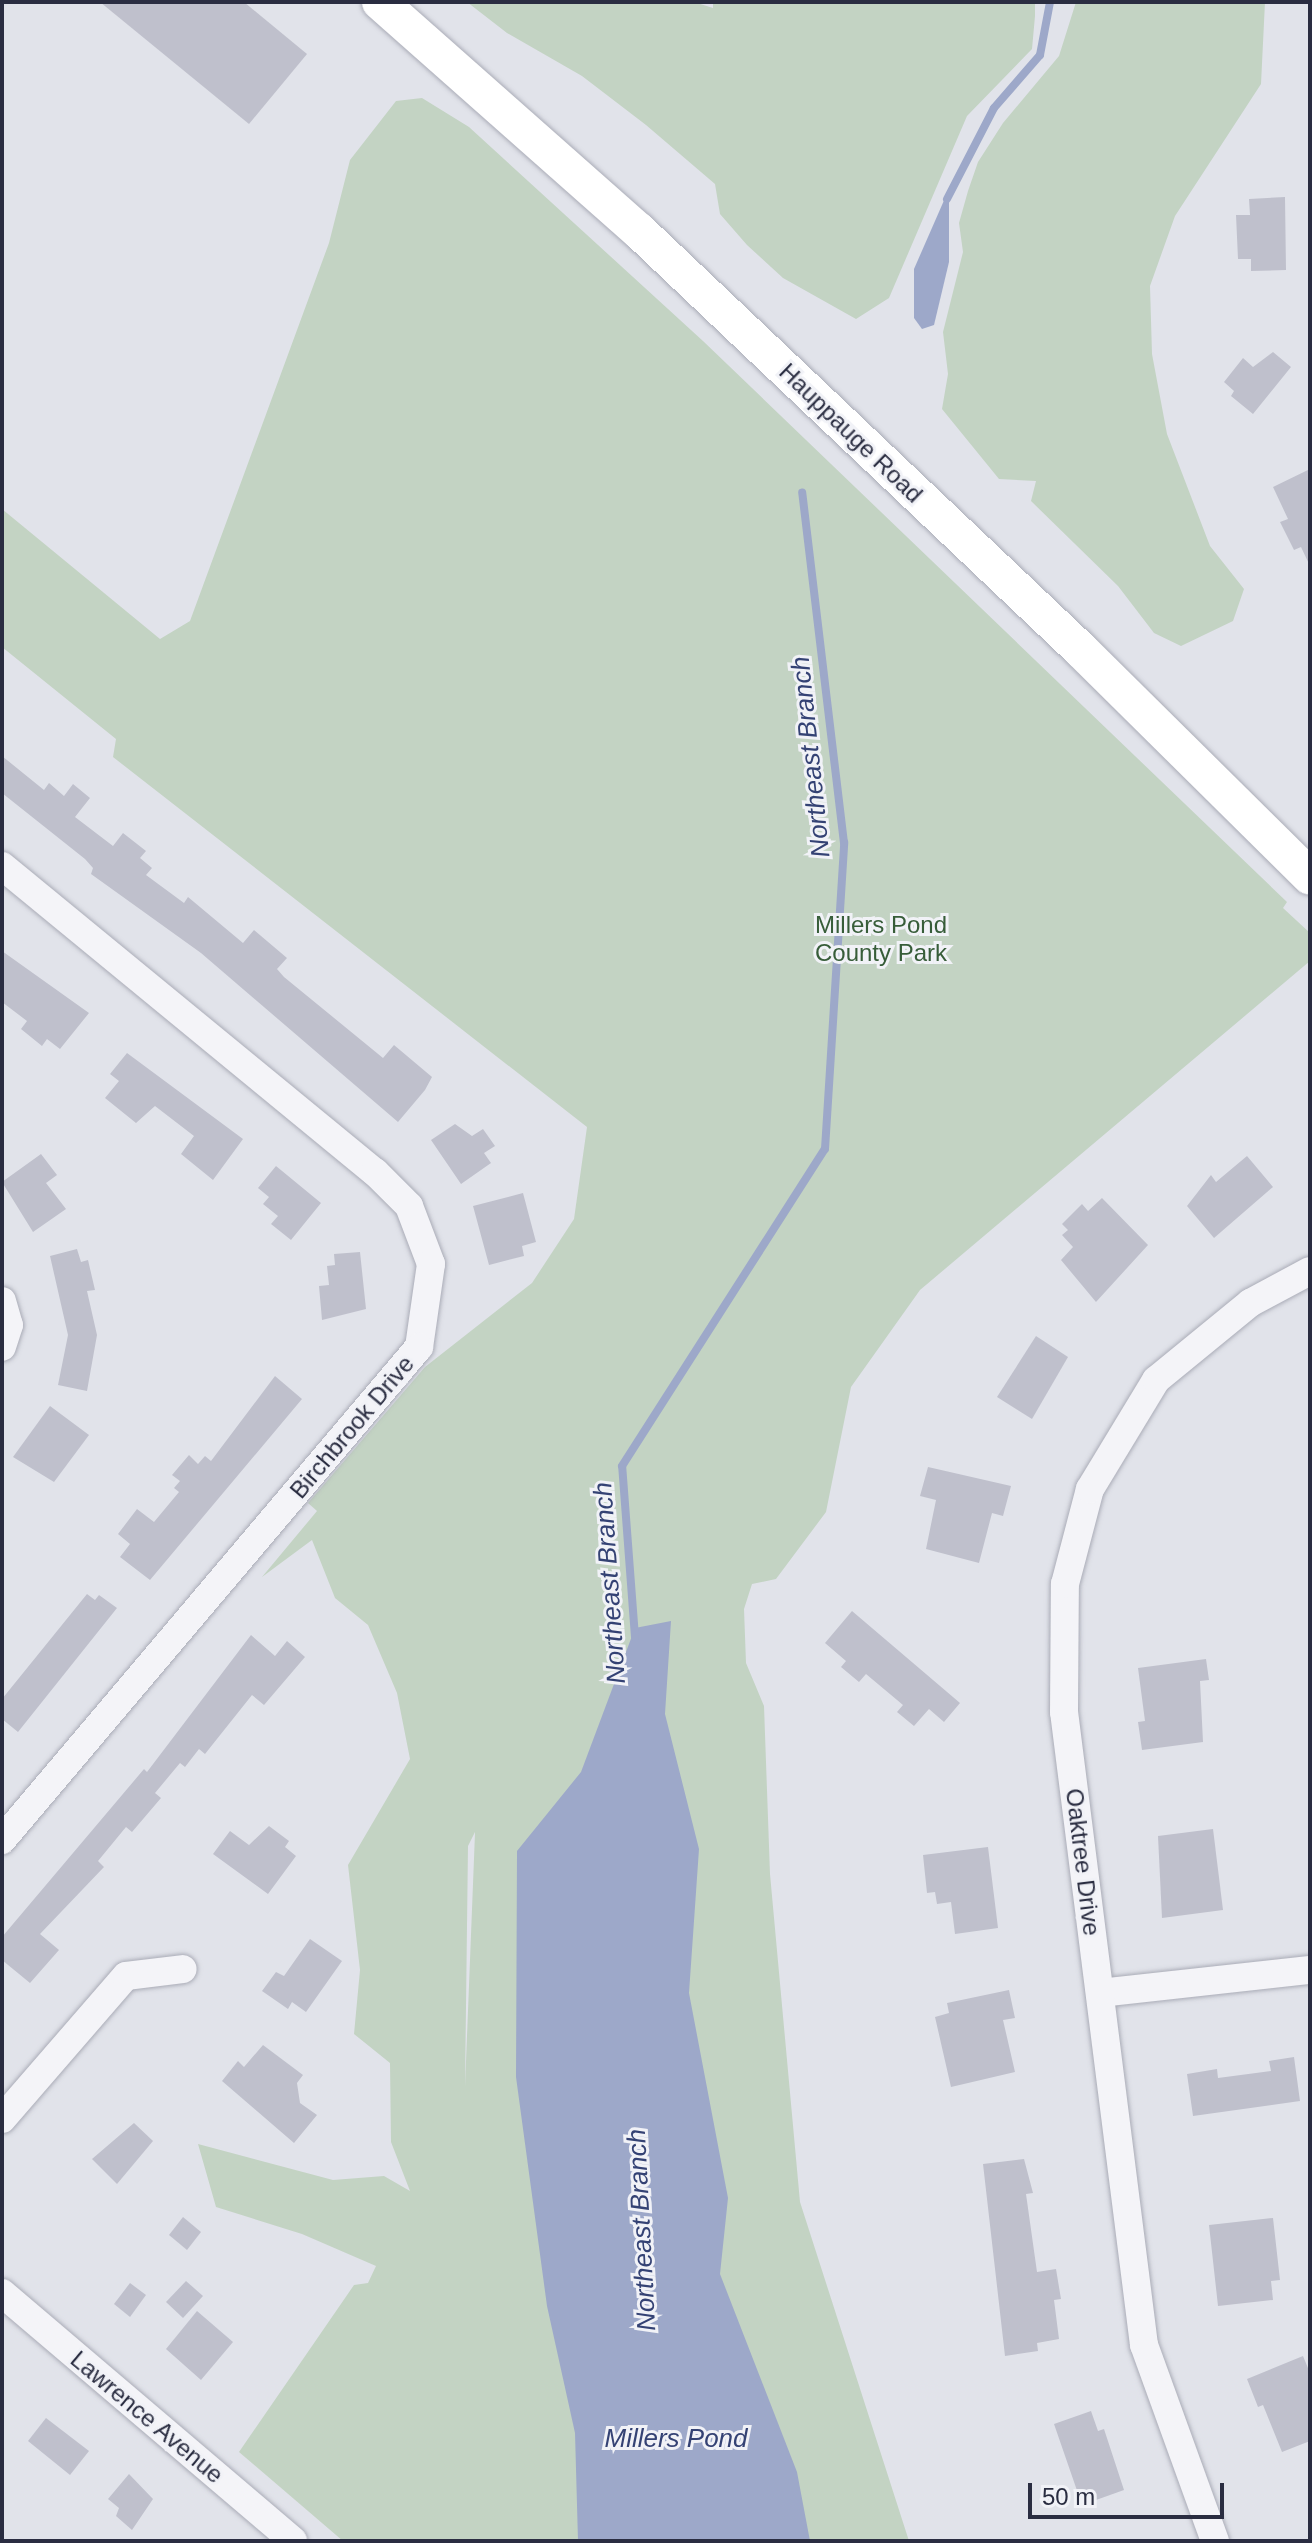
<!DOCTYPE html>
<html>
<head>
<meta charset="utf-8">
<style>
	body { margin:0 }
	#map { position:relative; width:1312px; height:2543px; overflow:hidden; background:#e1e3ea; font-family:Helvetica,sans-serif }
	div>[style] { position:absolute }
	.green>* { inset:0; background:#c3d3c3 }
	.water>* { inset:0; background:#9da8c9 }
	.stream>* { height:8px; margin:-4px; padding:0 4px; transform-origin:4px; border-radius:4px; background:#9da8c9 }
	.building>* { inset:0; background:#bfc0cc }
	.roads { filter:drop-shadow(0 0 2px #aaacb7) drop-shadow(0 0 2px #aaacb7) }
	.minor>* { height:28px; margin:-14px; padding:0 14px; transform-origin:14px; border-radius:14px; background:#f4f4f8 }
	.major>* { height:36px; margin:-18px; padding:0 18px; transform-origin:18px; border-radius:18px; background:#fff }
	span { translate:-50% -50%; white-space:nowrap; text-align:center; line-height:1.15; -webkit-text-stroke:6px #f1f2f7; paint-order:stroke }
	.street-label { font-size:24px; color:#2a2d41 }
	.park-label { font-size:24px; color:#375d39 }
	.water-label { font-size:26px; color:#344274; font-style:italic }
	.frame { position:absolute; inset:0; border:4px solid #2a2d41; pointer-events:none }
	.scale { position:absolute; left:1028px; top:2483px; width:196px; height:36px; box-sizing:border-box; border:4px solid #2a2d41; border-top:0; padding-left:10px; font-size:24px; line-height:28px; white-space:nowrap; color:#2a2d41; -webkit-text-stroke:6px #f1f2f7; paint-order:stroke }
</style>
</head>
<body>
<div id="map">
	<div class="green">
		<i style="clip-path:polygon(467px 2px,694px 2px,713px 8px,713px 2px,1035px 2px,1035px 16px,1032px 49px,967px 116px,889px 298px,856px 319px,783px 278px,747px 245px,720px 214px,715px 184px,646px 125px,582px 76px,507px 33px)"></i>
		<i style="clip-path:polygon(1076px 2px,1265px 2px,1261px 84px,1175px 216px,1150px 286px,1152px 354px,1167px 434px,1210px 546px,1244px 589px,1233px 621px,1181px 646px,1154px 633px,1118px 586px,1031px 501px,1036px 481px,999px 479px,942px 409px,948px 374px,943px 332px,963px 252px,959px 223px,968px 191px,978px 162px,1003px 123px,1059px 56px)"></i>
		<i style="clip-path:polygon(evenodd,422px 98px,469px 127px,703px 341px,1287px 902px,1283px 908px,1310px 933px,1310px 961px,920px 1290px,851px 1387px,826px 1512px,776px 1579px,752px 1584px,744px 1609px,746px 1663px,764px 1706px,770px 1874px,800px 2202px,909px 2541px,343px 2541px,239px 2452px,354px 2285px,368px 2283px,376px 2266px,302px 2234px,216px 2207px,198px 2144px,333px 2180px,384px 2176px,410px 2191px,391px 2142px,390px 2063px,354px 2034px,360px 1970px,348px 1865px,410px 1759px,397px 1693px,368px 1625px,335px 1598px,312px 1540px,262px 1577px,317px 1511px,308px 1503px,425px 1367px,532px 1283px,574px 1219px,587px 1127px,113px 757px,116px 739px,2px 647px,2px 509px,160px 639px,190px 621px,329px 243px,350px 160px,396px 101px,422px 98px,475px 1832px,475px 1833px,465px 2087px,468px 1846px,475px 1832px)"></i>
	</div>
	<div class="water">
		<i style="clip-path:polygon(949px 189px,949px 262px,934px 325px,922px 329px,914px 318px,914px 269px)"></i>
		<i style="clip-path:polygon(671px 1621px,665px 1714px,699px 1849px,689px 1993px,728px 2198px,720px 2274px,797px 2472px,810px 2541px,578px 2541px,575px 2433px,547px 2306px,516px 2077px,517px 1851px,581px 1772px,635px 1628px)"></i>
	</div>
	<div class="stream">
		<i style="left:947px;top:199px;width:102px;rotate:-62.7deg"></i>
		<i style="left:994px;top:108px;width:70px;rotate:-49deg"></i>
		<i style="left:1040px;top:55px;width:54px;rotate:-79.3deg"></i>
		<i style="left:635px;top:1637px;width:171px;rotate:-94.3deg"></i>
		<i style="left:622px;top:1466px;width:376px;rotate:-57.4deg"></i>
		<i style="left:825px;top:1149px;width:307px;rotate:-86.4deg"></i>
		<i style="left:844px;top:843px;width:353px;rotate:-96.8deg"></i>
	</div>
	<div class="building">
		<i style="clip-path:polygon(100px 2px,244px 2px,307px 54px,249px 124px)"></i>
		<i style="clip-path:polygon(1285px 197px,1286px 270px,1251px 271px,1251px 259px,1238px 259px,1236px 215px,1250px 215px,1249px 199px)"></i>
		<i style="clip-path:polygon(1273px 352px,1291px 367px,1253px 414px,1231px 396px,1234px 391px,1224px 382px,1243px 358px,1253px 367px)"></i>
		<i style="clip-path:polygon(1310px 469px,1310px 566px,1301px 547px,1294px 550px,1280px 522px,1288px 519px,1273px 487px)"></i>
		<i style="clip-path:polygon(2px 756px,44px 790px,49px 783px,64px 796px,73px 784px,90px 798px,75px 817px,113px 846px,123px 833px,146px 851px,140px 858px,152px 868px,146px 875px,184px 903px,188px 897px,243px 943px,254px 930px,287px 958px,277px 969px,284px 977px,383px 1058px,394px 1045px,432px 1077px,425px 1090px,398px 1122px,201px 953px,91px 874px,93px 868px,85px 859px,2px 793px)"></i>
		<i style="clip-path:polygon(2px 951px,89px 1013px,60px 1049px,47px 1039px,42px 1046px,21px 1029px,27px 1021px,2px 1002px)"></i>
		<i style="clip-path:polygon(127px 1053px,243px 1139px,213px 1180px,181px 1154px,194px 1136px,155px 1106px,136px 1123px,105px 1098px,119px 1081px,110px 1074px)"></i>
		<i style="clip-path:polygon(455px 1124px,472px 1136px,483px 1129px,495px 1146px,484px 1153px,491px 1163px,461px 1184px,431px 1140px)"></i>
		<i style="clip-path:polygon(41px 1154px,57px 1175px,46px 1183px,66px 1209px,33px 1232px,2px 1182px)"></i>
		<i style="clip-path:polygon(1247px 1156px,1273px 1187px,1214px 1238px,1187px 1206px,1211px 1175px,1216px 1182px)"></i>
		<i style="clip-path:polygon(276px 1166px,321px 1203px,291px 1240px,271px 1224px,278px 1216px,263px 1204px,269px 1197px,258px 1188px)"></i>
		<i style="clip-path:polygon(523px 1193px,536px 1242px,522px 1246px,524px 1256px,489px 1265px,473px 1206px)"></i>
		<i style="clip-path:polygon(1102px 1198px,1148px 1245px,1096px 1302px,1061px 1260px,1073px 1247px,1062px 1235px,1068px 1230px,1062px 1224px,1082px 1204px,1088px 1211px)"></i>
		<i style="clip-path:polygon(77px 1249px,81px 1262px,88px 1260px,95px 1290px,87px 1291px,97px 1335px,87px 1391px,58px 1385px,68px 1335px,50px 1256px)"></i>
		<i style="clip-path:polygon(360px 1252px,366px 1309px,322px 1320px,319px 1286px,329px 1285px,327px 1266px,335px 1265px,334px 1254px)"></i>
		<i style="clip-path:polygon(1036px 1336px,1068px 1357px,1032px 1419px,997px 1397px)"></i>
		<i style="clip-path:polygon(275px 1376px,302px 1399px,150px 1580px,120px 1557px,130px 1544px,118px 1534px,137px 1509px,154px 1522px,179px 1492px,174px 1488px,180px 1481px,172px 1475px,189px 1455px,198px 1464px,205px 1456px,211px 1461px)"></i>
		<i style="clip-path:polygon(50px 1406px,89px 1435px,54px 1482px,13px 1457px)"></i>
		<i style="clip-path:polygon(928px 1467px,1011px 1486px,1003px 1516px,992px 1513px,979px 1563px,926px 1549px,936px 1500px,920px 1496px)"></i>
		<i style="clip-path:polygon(87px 1594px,95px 1600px,99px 1595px,117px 1608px,18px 1732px,2px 1719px,2px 1699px)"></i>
		<i style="clip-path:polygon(852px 1611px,960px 1703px,944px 1722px,929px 1709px,914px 1726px,897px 1712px,903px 1705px,866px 1674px,859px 1682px,841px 1667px,846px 1661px,825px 1643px)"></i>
		<i style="clip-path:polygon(251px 1635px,275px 1656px,287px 1641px,305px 1657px,264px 1705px,252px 1695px,205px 1754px,199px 1749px,185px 1767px,180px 1763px,155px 1793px,161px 1798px,132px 1832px,126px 1827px,98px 1861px,104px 1867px,40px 1934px,59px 1950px,30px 1983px,2px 1960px,2px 1937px,144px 1769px,147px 1772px)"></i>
		<i style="clip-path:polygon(1206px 1659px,1209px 1680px,1200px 1681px,1203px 1742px,1142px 1750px,1138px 1722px,1145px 1721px,1138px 1668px)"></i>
		<i style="clip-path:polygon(269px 1826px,289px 1841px,285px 1847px,296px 1856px,268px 1894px,213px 1854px,230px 1831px,249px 1845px)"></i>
		<i style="clip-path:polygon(1213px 1829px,1223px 1910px,1162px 1918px,1158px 1836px)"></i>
		<i style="clip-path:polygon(988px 1847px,998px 1928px,955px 1934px,951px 1902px,937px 1904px,935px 1892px,927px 1893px,923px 1855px)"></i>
		<i style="clip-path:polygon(310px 1939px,342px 1961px,306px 2012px,292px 2002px,288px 2009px,262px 1991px,276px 1972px,284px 1976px)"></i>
		<i style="clip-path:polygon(1009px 1990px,1015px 2018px,1003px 2020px,1015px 2072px,951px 2087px,935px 2017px,949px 2013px,947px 2003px)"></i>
		<i style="clip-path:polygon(263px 2045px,303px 2075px,297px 2083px,300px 2103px,317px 2115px,294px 2143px,222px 2081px,238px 2061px,244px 2067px)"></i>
		<i style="clip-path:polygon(1294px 2057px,1300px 2101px,1193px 2116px,1187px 2074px,1217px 2069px,1218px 2078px,1271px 2071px,1269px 2061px)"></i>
		<i style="clip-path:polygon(134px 2123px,153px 2141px,117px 2184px,92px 2159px)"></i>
		<i style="clip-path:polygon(1024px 2159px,1033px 2193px,1026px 2194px,1037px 2272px,1056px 2269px,1061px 2299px,1054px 2300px,1059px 2339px,1037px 2343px,1038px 2351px,1005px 2356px,983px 2164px)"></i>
		<i style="clip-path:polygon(183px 2217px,201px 2232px,187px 2250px,169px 2235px)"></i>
		<i style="clip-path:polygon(1273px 2218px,1280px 2280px,1271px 2281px,1273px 2300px,1218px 2306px,1209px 2225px)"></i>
		<i style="clip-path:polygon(186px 2281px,203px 2296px,183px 2318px,166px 2302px)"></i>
		<i style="clip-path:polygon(130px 2283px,146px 2295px,130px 2317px,114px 2304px)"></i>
		<i style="clip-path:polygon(197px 2311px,233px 2342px,201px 2380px,166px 2349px)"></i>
		<i style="clip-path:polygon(1303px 2356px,1310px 2373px,1310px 2441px,1282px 2452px,1263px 2405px,1258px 2407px,1247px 2379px)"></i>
		<i style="clip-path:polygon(1091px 2411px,1098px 2431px,1104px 2429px,1124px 2490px,1082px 2505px,1054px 2424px)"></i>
		<i style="clip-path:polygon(46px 2418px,89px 2451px,70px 2475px,28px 2441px)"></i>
		<i style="clip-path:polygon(129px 2474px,153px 2499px,132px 2530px,116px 2516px,119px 2508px,108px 2499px)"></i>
	</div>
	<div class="roads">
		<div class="minor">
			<i style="left:2px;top:866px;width:482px;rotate:39.4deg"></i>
			<i style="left:375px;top:1172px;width:48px;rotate:45deg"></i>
			<i style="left:409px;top:1206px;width:62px;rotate:69.2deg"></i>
			<i style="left:431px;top:1264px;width:84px;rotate:98.2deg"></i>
			<i style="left:419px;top:1347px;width:646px;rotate:130.23deg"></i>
			<i style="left:2px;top:1301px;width:25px;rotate:74deg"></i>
			<i style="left:9px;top:1325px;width:23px;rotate:108deg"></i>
			<i style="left:1100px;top:1993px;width:211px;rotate:-6.3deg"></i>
			<i style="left:2px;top:2119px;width:189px;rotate:-49.1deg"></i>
			<i style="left:126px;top:1976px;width:57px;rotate:-7deg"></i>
			<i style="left:2px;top:2293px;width:382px;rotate:40.4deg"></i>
			<i style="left:1215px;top:2541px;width:208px;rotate:-109.9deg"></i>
			<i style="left:1144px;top:2345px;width:638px;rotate:-97.2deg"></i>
			<i style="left:1064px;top:1712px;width:128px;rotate:-89.6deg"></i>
			<i style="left:1065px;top:1584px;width:98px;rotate:-75.3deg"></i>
			<i style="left:1090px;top:1489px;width:127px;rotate:-58.8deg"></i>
			<i style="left:1156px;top:1380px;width:122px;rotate:-39.3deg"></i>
			<i style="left:1250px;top:1303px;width:68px;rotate:-28.1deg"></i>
		</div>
		<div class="major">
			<i style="left:380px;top:2px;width:346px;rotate:41.5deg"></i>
			<i style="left:639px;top:231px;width:609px;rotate:43.47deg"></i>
			<i style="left:1081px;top:650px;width:322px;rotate:44.7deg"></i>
		</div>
	</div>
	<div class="street-label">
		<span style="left:851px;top:433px;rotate:44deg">Hauppauge Road</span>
		<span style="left:352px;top:1427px;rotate:-50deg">Birchbrook Drive</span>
		<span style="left:1083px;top:1862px;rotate:83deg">Oaktree Drive</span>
		<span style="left:147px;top:2417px;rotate:40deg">Lawrence Avenue</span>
	</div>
	<div class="park-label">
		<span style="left:881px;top:939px">Millers Pond<br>County Park</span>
	</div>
	<div class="water-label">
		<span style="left:811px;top:757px;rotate:-96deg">Northeast Branch</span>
		<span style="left:610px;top:1583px;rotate:-94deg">Northeast Branch</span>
		<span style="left:642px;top:2230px;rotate:-93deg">Northeast Branch</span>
		<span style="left:676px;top:2439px">Millers Pond</span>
	</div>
	<div class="frame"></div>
	<div class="scale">50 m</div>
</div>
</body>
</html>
